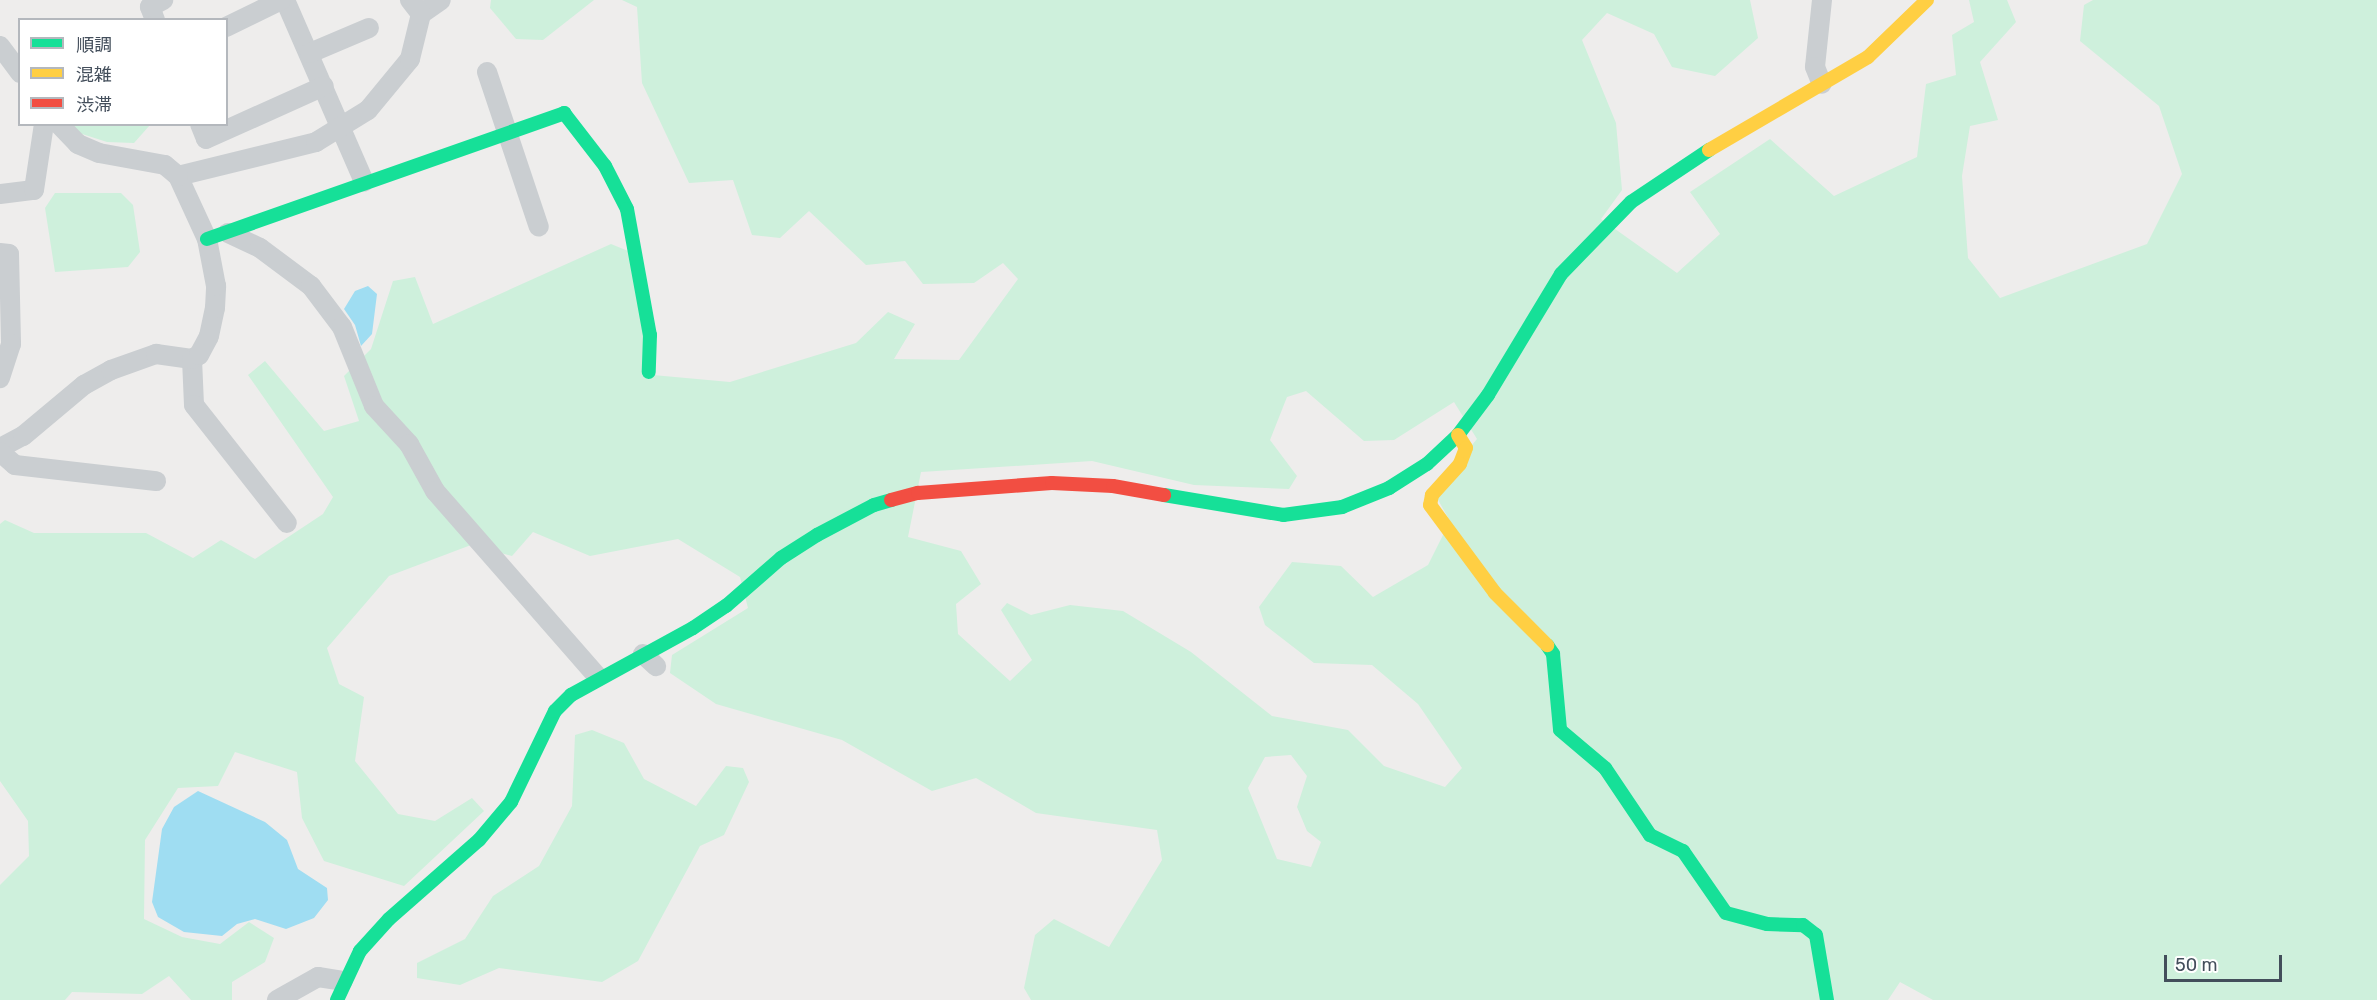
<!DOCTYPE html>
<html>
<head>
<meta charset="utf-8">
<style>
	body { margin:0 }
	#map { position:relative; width:2377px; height:1000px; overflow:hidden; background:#eeedec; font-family:Rubik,"Noto Sans JP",sans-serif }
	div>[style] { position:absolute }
	.green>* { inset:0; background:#cef0dc }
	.water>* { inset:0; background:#9fddf2 }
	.street>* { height:20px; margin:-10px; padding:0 10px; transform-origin:10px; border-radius:10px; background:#caced1 }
	.fast>* { height:14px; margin:-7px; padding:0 7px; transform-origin:7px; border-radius:7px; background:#16e098 }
	.slow>* { height:14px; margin:-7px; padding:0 7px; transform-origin:7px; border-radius:7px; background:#ffcf43 }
	.jam>* { height:14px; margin:-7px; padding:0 7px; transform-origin:7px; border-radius:7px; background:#f24e42 }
	span { translate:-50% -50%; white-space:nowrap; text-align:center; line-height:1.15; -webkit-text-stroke:6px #fff; paint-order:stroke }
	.legend { position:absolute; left:18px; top:18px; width:210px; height:108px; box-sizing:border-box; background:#fff; border:2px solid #b4b8bd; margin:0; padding:8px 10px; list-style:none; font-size:18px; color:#434e5b }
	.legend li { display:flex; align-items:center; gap:12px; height:30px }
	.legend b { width:30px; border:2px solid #b4b8bd }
	.scale { position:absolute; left:2164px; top:955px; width:118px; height:27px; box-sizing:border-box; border:3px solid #434e5b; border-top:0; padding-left:8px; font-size:18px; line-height:21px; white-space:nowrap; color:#434e5b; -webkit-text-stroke:4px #fff; paint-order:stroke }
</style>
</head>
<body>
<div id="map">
	<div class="green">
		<i style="clip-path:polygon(491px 0,594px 0,543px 40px,516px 39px,490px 8px)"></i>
		<i style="clip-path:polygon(evenodd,622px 0,1750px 0,1758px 38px,1715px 76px,1672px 67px,1654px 34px,1607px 13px,1582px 40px,1616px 123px,1622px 190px,1601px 219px,1677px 273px,1720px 234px,1690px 192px,1770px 139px,1834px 196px,1917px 157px,1926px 84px,1956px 75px,1952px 35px,1974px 22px,1969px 0,2007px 0,2016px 22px,1980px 62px,1998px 120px,1970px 126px,1962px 176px,1968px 258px,2000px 298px,2147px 244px,2182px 174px,2159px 106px,2080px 41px,2084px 5px,2093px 0,2377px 0,2377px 1000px,1933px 1000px,1900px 982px,1888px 1000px,1031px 1000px,1024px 988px,1035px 935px,1054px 919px,1109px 947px,1162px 860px,1157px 830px,1036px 813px,976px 778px,932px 791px,842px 740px,716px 704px,670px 673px,672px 655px,748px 608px,740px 577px,678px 539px,590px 556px,533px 532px,512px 556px,471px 545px,389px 576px,327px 648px,339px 684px,364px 697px,355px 761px,398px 814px,435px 821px,472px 798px,484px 811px,404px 886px,324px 861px,302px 818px,297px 772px,235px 752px,218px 786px,178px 788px,145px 840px,144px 919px,182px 937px,220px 944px,249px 922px,274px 938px,265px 962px,232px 982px,232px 1000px,191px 1000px,169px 976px,142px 994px,72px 992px,65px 1000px,0 1000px,0 885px,29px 856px,28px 821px,0 781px,0 524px,5px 520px,34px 533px,146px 533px,193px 558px,221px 540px,255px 559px,323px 514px,333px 497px,248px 375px,265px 361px,324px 431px,359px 421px,344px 376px,371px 349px,393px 281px,415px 277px,433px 324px,611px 244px,633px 253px,653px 375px,730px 382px,856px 343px,888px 312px,915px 324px,894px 359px,959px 360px,1018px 279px,1003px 263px,974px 283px,923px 284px,905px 261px,866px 265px,809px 211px,780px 238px,752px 235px,733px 180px,689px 183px,642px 83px,637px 7px,622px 0,1306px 391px,1364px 441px,1394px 440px,1454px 402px,1477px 439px,1433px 491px,1450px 521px,1428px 565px,1373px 597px,1341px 566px,1292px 562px,1259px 607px,1265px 625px,1314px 663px,1372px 665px,1418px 704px,1462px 768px,1445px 787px,1384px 766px,1348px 730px,1272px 716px,1191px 652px,1123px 611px,1070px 605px,1031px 615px,1007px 603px,1001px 610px,1032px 660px,1010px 681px,958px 634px,956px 604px,981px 584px,961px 551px,908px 537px,921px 472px,1092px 461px,1194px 485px,1289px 489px,1297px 476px,1270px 440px,1287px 397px,1306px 391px,622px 0,1291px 755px,1307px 776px,1297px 807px,1307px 831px,1321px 842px,1311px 867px,1277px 859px,1248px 788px,1265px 757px,1291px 755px)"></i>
		<i style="clip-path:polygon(73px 125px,150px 125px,134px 143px,107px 142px,79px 133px)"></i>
		<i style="clip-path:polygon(55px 193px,121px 193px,133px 205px,140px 252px,128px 267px,55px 272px,45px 208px)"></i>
		<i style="clip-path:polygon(592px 730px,624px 743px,644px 779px,696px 806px,726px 766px,743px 768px,749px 782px,724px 835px,700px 846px,638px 961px,602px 982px,499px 968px,460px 985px,417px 978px,417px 963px,465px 939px,493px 896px,539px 866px,572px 806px,575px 735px)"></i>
	</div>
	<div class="water">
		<i style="clip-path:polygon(368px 286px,377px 294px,372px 334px,361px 346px,355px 325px,344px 309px,355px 291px)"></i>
		<i style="clip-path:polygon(198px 791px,265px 822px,287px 840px,298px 869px,327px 888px,328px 900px,314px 918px,286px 929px,255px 919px,237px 924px,222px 936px,184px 932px,158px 917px,152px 902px,162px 829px,174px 807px)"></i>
	</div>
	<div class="street">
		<i style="left:285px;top:0;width:198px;rotate:66.5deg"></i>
		<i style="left:1822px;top:0;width:67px;rotate:96deg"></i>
		<i style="left:1815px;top:67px;width:18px;rotate:68deg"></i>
		<i style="left:421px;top:14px;width:24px;rotate:-35deg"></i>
		<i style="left:155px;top:20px;width:14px;rotate:-111deg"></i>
		<i style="left:150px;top:7px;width:15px;rotate:-28deg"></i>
		<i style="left:226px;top:27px;width:61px;rotate:-26.1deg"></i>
		<i style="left:0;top:46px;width:34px;rotate:53deg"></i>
		<i style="left:310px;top:53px;width:64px;rotate:-23deg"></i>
		<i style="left:487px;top:72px;width:163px;rotate:71.5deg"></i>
		<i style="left:200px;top:124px;width:16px;rotate:68deg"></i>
		<i style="left:206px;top:139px;width:129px;rotate:-24.2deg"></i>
		<i style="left:178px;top:176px;width:142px;rotate:-13.8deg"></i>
		<i style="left:316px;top:142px;width:61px;rotate:-31.6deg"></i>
		<i style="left:368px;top:110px;width:66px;rotate:-50.5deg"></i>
		<i style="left:410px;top:59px;width:46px;rotate:-76.3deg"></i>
		<i style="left:421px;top:14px;width:18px;rotate:-128deg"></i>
		<i style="left:0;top:194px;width:34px;rotate:-7deg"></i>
		<i style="left:34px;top:190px;width:67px;rotate:-81.4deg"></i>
		<i style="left:228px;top:233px;width:35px;rotate:25deg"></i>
		<i style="left:260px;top:248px;width:64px;rotate:36.7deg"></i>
		<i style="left:311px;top:286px;width:51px;rotate:52.9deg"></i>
		<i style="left:342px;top:327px;width:85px;rotate:67.9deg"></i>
		<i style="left:374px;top:406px;width:52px;rotate:47.4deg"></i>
		<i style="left:409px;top:444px;width:54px;rotate:61deg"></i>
		<i style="left:435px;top:491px;width:247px;rotate:48.8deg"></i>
		<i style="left:0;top:253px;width:9px;rotate:6deg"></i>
		<i style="left:9px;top:254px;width:90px;rotate:88.7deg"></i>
		<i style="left:11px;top:344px;width:36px;rotate:108deg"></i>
		<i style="left:192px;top:359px;width:46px;rotate:87.5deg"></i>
		<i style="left:194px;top:405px;width:150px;rotate:51.8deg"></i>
		<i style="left:0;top:448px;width:26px;rotate:-28deg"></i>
		<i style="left:23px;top:436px;width:80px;rotate:-39.9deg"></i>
		<i style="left:84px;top:385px;width:31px;rotate:-29deg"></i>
		<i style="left:111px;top:370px;width:48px;rotate:-19.6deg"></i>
		<i style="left:156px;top:354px;width:36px;rotate:8deg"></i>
		<i style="left:192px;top:359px;width:8px;rotate:-30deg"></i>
		<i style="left:199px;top:355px;width:21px;rotate:-62deg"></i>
		<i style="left:209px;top:336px;width:29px;rotate:-78deg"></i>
		<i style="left:215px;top:308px;width:22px;rotate:-87deg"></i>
		<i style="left:216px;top:286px;width:48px;rotate:-100.8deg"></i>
		<i style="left:207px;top:239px;width:69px;rotate:-114.7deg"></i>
		<i style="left:178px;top:176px;width:17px;rotate:-140deg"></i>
		<i style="left:165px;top:165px;width:67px;rotate:-169.7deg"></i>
		<i style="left:99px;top:153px;width:23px;rotate:-157deg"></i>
		<i style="left:78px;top:144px;width:28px;rotate:-134deg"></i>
		<i style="left:0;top:452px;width:20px;rotate:41deg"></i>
		<i style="left:15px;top:465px;width:142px;rotate:6.5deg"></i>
		<i style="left:643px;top:654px;width:18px;rotate:43deg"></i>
		<i style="left:277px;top:1000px;width:47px;rotate:-29.3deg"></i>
		<i style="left:318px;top:977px;width:25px;rotate:9deg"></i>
	</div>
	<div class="fast">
		<i style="left:207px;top:239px;width:379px;rotate:-19.4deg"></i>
		<i style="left:564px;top:113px;width:67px;rotate:52.3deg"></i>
		<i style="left:605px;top:166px;width:48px;rotate:62.9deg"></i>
		<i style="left:627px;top:209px;width:128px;rotate:79.7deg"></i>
		<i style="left:650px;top:335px;width:37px;rotate:92deg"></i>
		<i style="left:1164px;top:495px;width:121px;rotate:9.5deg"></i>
		<i style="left:1283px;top:515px;width:60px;rotate:-7.7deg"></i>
		<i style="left:1342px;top:507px;width:51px;rotate:-22deg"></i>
		<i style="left:1389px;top:488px;width:45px;rotate:-32.3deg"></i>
		<i style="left:1427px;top:464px;width:42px;rotate:-43.1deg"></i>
		<i style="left:1458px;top:435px;width:50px;rotate:-53.1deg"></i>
		<i style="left:1488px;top:395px;width:141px;rotate:-58.9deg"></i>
		<i style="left:1561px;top:274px;width:100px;rotate:-45.8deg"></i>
		<i style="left:1631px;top:202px;width:94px;rotate:-33.7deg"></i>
		<i style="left:1547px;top:645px;width:11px;rotate:56deg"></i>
		<i style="left:1553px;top:654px;width:76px;rotate:84.7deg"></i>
		<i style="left:1560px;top:730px;width:59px;rotate:40.2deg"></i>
		<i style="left:1605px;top:768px;width:81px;rotate:56.1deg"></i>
		<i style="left:1650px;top:835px;width:37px;rotate:26deg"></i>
		<i style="left:1683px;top:851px;width:75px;rotate:55.3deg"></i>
		<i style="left:1726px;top:913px;width:42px;rotate:15deg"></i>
		<i style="left:1767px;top:924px;width:36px;rotate:2deg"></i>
		<i style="left:1803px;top:925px;width:16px;rotate:38deg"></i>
		<i style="left:1816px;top:935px;width:66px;rotate:80.4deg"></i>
		<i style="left:337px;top:1000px;width:54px;rotate:-64.9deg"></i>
		<i style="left:360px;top:951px;width:43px;rotate:-47.8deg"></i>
		<i style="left:389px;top:919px;width:120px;rotate:-41.3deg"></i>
		<i style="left:479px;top:840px;width:50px;rotate:-49.9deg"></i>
		<i style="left:511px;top:802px;width:101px;rotate:-64.2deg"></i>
		<i style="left:555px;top:711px;width:23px;rotate:-45deg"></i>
		<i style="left:571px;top:695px;width:139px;rotate:-28.8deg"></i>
		<i style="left:693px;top:628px;width:40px;rotate:-34deg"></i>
		<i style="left:726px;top:606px;width:73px;rotate:-41.1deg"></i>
		<i style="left:781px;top:558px;width:43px;rotate:-32.6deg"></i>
		<i style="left:817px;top:535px;width:64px;rotate:-27.8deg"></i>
		<i style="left:874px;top:505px;width:18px;rotate:-16deg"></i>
	</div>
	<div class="slow">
		<i style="left:1709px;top:150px;width:184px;rotate:-30.3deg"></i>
		<i style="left:1868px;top:57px;width:82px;rotate:-44deg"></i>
		<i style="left:1458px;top:435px;width:15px;rotate:58deg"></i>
		<i style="left:1466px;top:448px;width:17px;rotate:111deg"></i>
		<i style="left:1460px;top:464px;width:42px;rotate:132.1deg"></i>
		<i style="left:1432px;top:495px;width:10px;rotate:101deg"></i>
		<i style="left:1430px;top:505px;width:109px;rotate:53.5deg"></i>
		<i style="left:1495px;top:593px;width:74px;rotate:45deg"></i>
	</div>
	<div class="jam">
		<i style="left:891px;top:500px;width:28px;rotate:-15deg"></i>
		<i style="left:918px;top:493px;width:134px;rotate:-4.3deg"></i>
		<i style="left:1052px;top:483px;width:61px;rotate:2.8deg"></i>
		<i style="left:1113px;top:486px;width:52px;rotate:10deg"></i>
	</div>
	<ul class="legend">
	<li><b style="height:8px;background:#16e098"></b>順調</li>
	<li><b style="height:8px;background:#ffcf43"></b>混雑</li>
	<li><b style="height:8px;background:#f24e42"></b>渋滞</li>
	</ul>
	<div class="scale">50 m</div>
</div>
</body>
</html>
